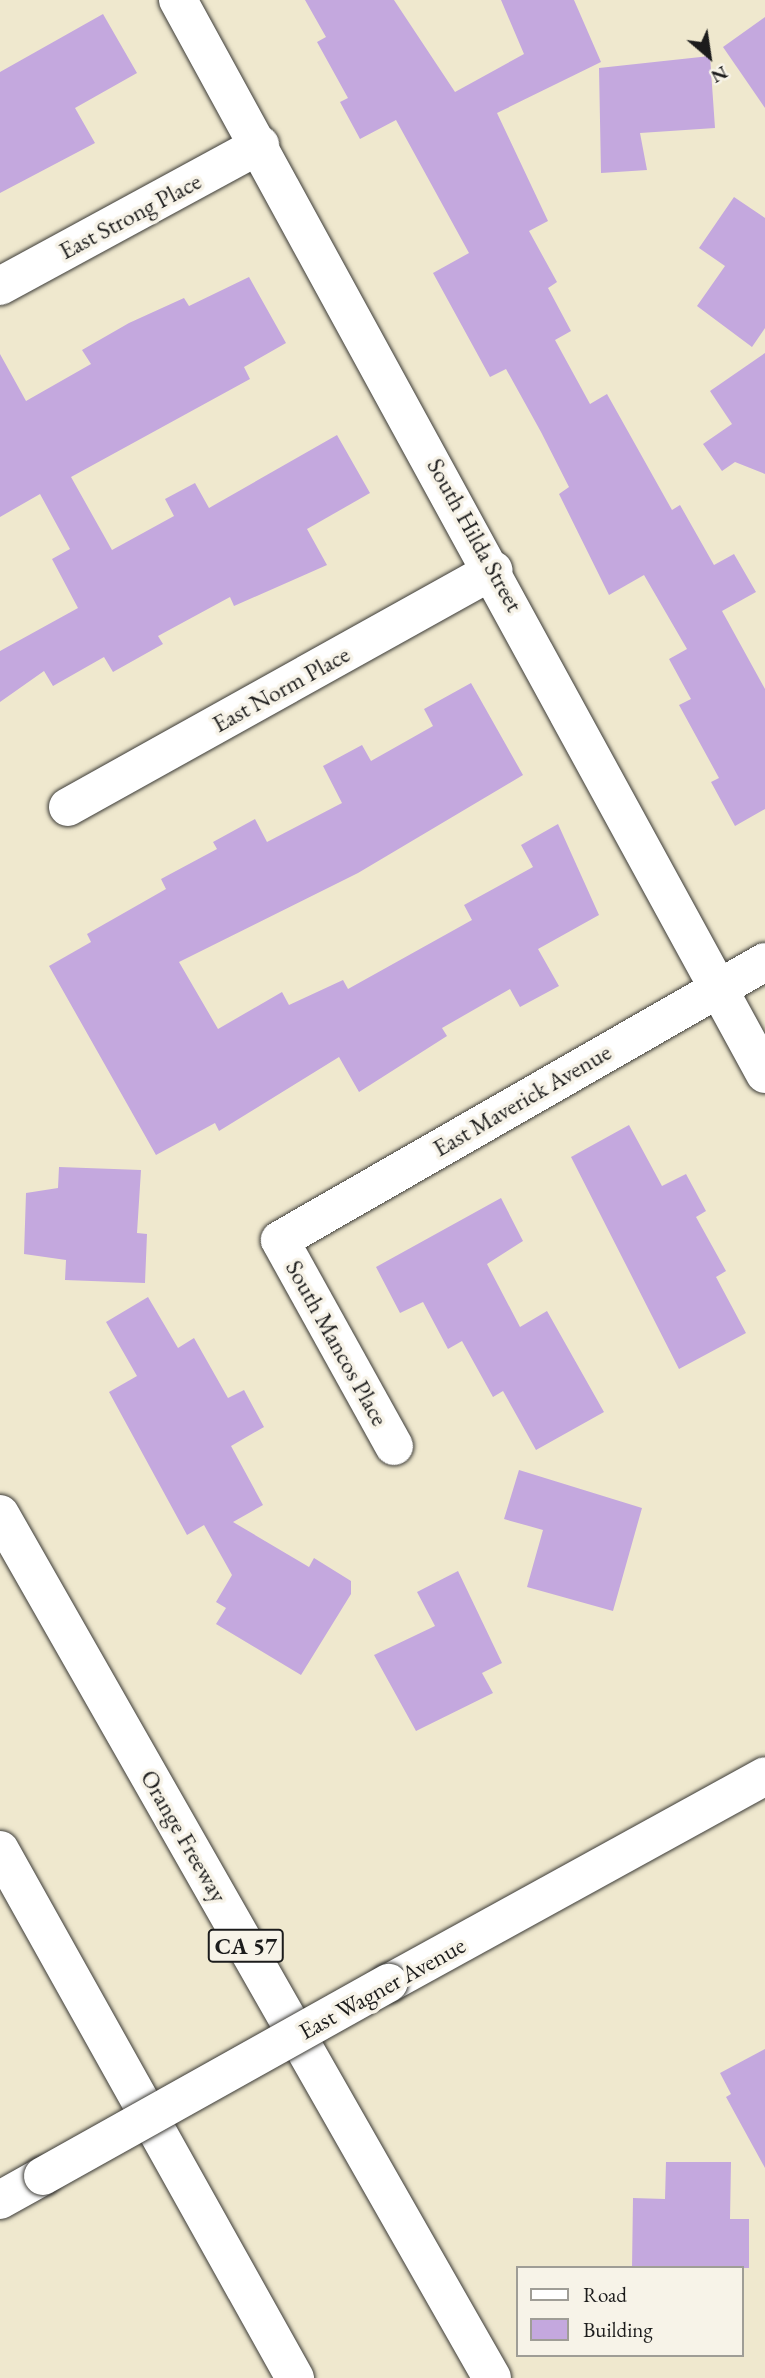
<!DOCTYPE html>
<html>
<head>
<meta charset="utf-8">
<style>
	body { margin:0 }
	#map { position:relative; width:765px; height:2378px; overflow:hidden; background:#efe8ce; font-family:"EB Garamond",serif }
	div>[style] { position:absolute }
	.building>* { inset:0; background:#c4a8de }
	.roads { filter:drop-shadow(0 0 2px #3c3b37) drop-shadow(0 0 2px #3c3b37) }
	.minor>* { height:38px; margin:-19px; padding:0 19px; transform-origin:19px; border-radius:19px; background:#fff }
	.tertiary>* { height:38px; margin:-19px; padding:0 19px; transform-origin:19px; border-radius:19px; background:#fff }
	.motorway>* { height:38px; margin:-19px; padding:0 19px; transform-origin:19px; border-radius:19px; background:#fff }
	.bridges { filter:drop-shadow(0 0 2px #3c3b37) drop-shadow(0 0 2px #3c3b37) }
	.tertiary-bridge>* { height:38px; margin:-19px; padding:0 19px; transform-origin:19px; border-radius:19px; background:#fff }
	span { translate:-50% -50%; white-space:nowrap; text-align:center; line-height:1.15; -webkit-text-stroke:7px #f7f3e8; paint-order:stroke }
	.shield-label span { padding:2px 5px; background:#f7f3e8; border:2px solid; border-radius:5px; -webkit-text-stroke-width:0 }
	.shield-label { font-size:23px; color:#1c1c1c; font-weight:700 }
	.street-label { font-size:24px; color:#1c1c1c }
	.legend { position:absolute; left:516px; top:2266px; width:228px; height:91px; box-sizing:border-box; background:#f7f3e8; border:2px solid #9f9d96; margin:0; padding:9px 12px; list-style:none; font-size:21px; color:#1c1c1c }
	.legend li { display:flex; align-items:center; gap:14px; height:35px }
	.legend b { width:35px; border:2px solid #9f9d96 }
	.north { position:absolute; left:674px; top:21px; width:70px; height:70px; -webkit-text-stroke:5px #f7f3e8; paint-order:stroke; rotate:151deg; font-size:19px; font-weight:700; line-height:28px; text-align:center; color:#1c1c1c }
	.north::after { content:''; display:block; margin:auto; width:24px; height:32px; background:#1c1c1c; clip-path:polygon(50% 0,100% 100%,50% 72%,0 100%) }
</style>
</head>
<body>
<div id="map">
	<div class="building">
		<i style="clip-path:polygon(305px 0,394px 0,455px 92px,524px 54px,501px 0,574px 0,601px 62px,497px 113px,548px 221px,529px 231px,557px 282px,548px 288px,571px 331px,555px 340px,590px 404px,607px 394px,672px 510px,680px 505px,714px 565px,734px 554px,756px 592px,722px 611px,765px 689px,765px 809px,735px 826px,711px 782px,719px 778px,679px 705px,691px 699px,669px 659px,687px 649px,644px 575px,609px 595px,559px 494px,569px 487px,541px 432px,506px 369px,490px 377px,433px 273px,469px 253px,396px 120px,360px 139px,340px 102px,348px 98px,317px 42px,326px 37px)"></i>
		<i style="clip-path:polygon(103px 14px,137px 73px,75px 108px,95px 143px,0 193px,0 72px)"></i>
		<i style="clip-path:polygon(765px 17px,765px 108px,723px 47px)"></i>
		<i style="clip-path:polygon(710px 56px,715px 128px,640px 133px,647px 170px,601px 173px,599px 68px)"></i>
		<i style="clip-path:polygon(734px 197px,765px 218px,765px 328px,752px 347px,697px 306px,725px 266px,699px 248px)"></i>
		<i style="clip-path:polygon(249px 277px,286px 343px,244px 367px,250px 379px,71px 477px,112px 550px,174px 516px,165px 499px,195px 483px,209px 508px,337px 435px,370px 493px,307px 529px,327px 565px,234px 606px,230px 597px,158px 636px,163px 644px,113px 672px,104px 657px,53px 686px,44px 671px,0 702px,0 651px,78px 608px,52px 559px,70px 549px,40px 494px,0 517px,0 354px,26px 401px,91px 364px,82px 350px,129px 323px,184px 298px,189px 306px)"></i>
		<i style="clip-path:polygon(765px 353px,765px 474px,735px 462px,722px 471px,703px 444px,732px 424px,710px 391px)"></i>
		<i style="clip-path:polygon(471px 683px,523px 775px,358px 873px,179px 962px,218px 1029px,282px 992px,289px 1005px,343px 980px,348px 989px,472px 920px,464px 905px,533px 867px,521px 845px,558px 824px,599px 915px,538px 949px,559px 986px,520px 1007px,510px 989px,442px 1028px,447px 1036px,359px 1092px,339px 1057px,219px 1131px,215px 1123px,156px 1155px,49px 966px,91px 942px,87px 934px,166px 889px,161px 879px,217px 849px,213px 842px,255px 819px,267px 842px,342px 803px,323px 766px,362px 745px,371px 761px,433px 726px,424px 709px)"></i>
		<i style="clip-path:polygon(629px 1125px,662px 1186px,686px 1174px,706px 1211px,696px 1217px,726px 1271px,716px 1277px,746px 1333px,679px 1369px,571px 1157px)"></i>
		<i style="clip-path:polygon(59px 1167px,141px 1170px,137px 1233px,147px 1234px,145px 1283px,65px 1280px,66px 1260px,24px 1254px,26px 1193px,58px 1188px)"></i>
		<i style="clip-path:polygon(501px 1198px,523px 1241px,487px 1264px,520px 1327px,547px 1311px,604px 1412px,536px 1450px,503px 1391px,493px 1397px,462px 1341px,448px 1349px,423px 1302px,400px 1313px,376px 1267px)"></i>
		<i style="clip-path:polygon(148px 1297px,178px 1348px,194px 1338px,228px 1398px,244px 1390px,264px 1427px,231px 1446px,263px 1505px,233px 1522px,309px 1567px,314px 1558px,351px 1581px,351px 1594px,301px 1675px,216px 1624px,226px 1608px,216px 1602px,232px 1575px,204px 1525px,187px 1535px,109px 1392px,137px 1376px,106px 1322px)"></i>
		<i style="clip-path:polygon(519px 1470px,642px 1508px,613px 1611px,527px 1587px,543px 1530px,504px 1519px)"></i>
		<i style="clip-path:polygon(458px 1571px,502px 1663px,482px 1673px,493px 1693px,416px 1731px,374px 1655px,435px 1626px,417px 1592px)"></i>
		<i style="clip-path:polygon(765px 2049px,765px 2168px,726px 2097px,731px 2094px,720px 2073px)"></i>
		<i style="clip-path:polygon(666px 2162px,731px 2162px,730px 2219px,749px 2219px,749px 2268px,632px 2268px,633px 2198px,665px 2199px)"></i>
	</div>
	<div class="roads">
		<div class="minor">
			<i style="left:178px;top:0;width:1224px;rotate:61.34deg"></i>
			<i style="left:0;top:286px;width:296px;rotate:-28.5deg"></i>
			<i style="left:68px;top:807px;width:487px;rotate:-29.1deg"></i>
			<i style="left:394px;top:1446px;width:235px;rotate:-119deg"></i>
			<i style="left:280px;top:1240px;width:559px;rotate:-29.82deg"></i>
		</div>
		<div class="tertiary">
			<i style="left:389px;top:1983px;width:429px;rotate:-28.8deg"></i>
			<i style="left:0;top:2200px;width:49px;rotate:-29.2deg"></i>
		</div>
		<div class="motorway">
			<i style="left:0;top:1514px;width:994px;rotate:60.34deg"></i>
			<i style="left:0;top:1850px;width:605px;rotate:60.81deg"></i>
		</div>
	</div>
	<div class="bridges">
		<div class="tertiary-bridge">
			<i style="left:43px;top:2176px;width:396px;rotate:-29.2deg"></i>
		</div>
	</div>
	<div class="shield-label">
		<span style="left:246px;top:1946px">CA 57</span>
	</div>
	<div class="street-label">
		<span style="left:130px;top:216px;rotate:-28deg">East Strong Place</span>
		<span style="left:475px;top:535px;rotate:61deg">South Hilda Street</span>
		<span style="left:281px;top:689px;rotate:-29deg">East Norm Place</span>
		<span style="left:522px;top:1100px;rotate:-30deg">East Maverick Avenue</span>
		<span style="left:337px;top:1343px;rotate:61deg">South Mancos Place</span>
		<span style="left:184px;top:1836px;rotate:60deg">Orange Freeway</span>
		<span style="left:382px;top:1988px;rotate:-29deg">East Wagner Avenue</span>
	</div>
	<ul class="legend">
	<li><b style="height:9px;background:#fff"></b>Road</li>
	<li><b style="height:19px;background:#c4a8de"></b>Building</li>
	</ul>
	<div class="north">N</div>
</div>
</body>
</html>
